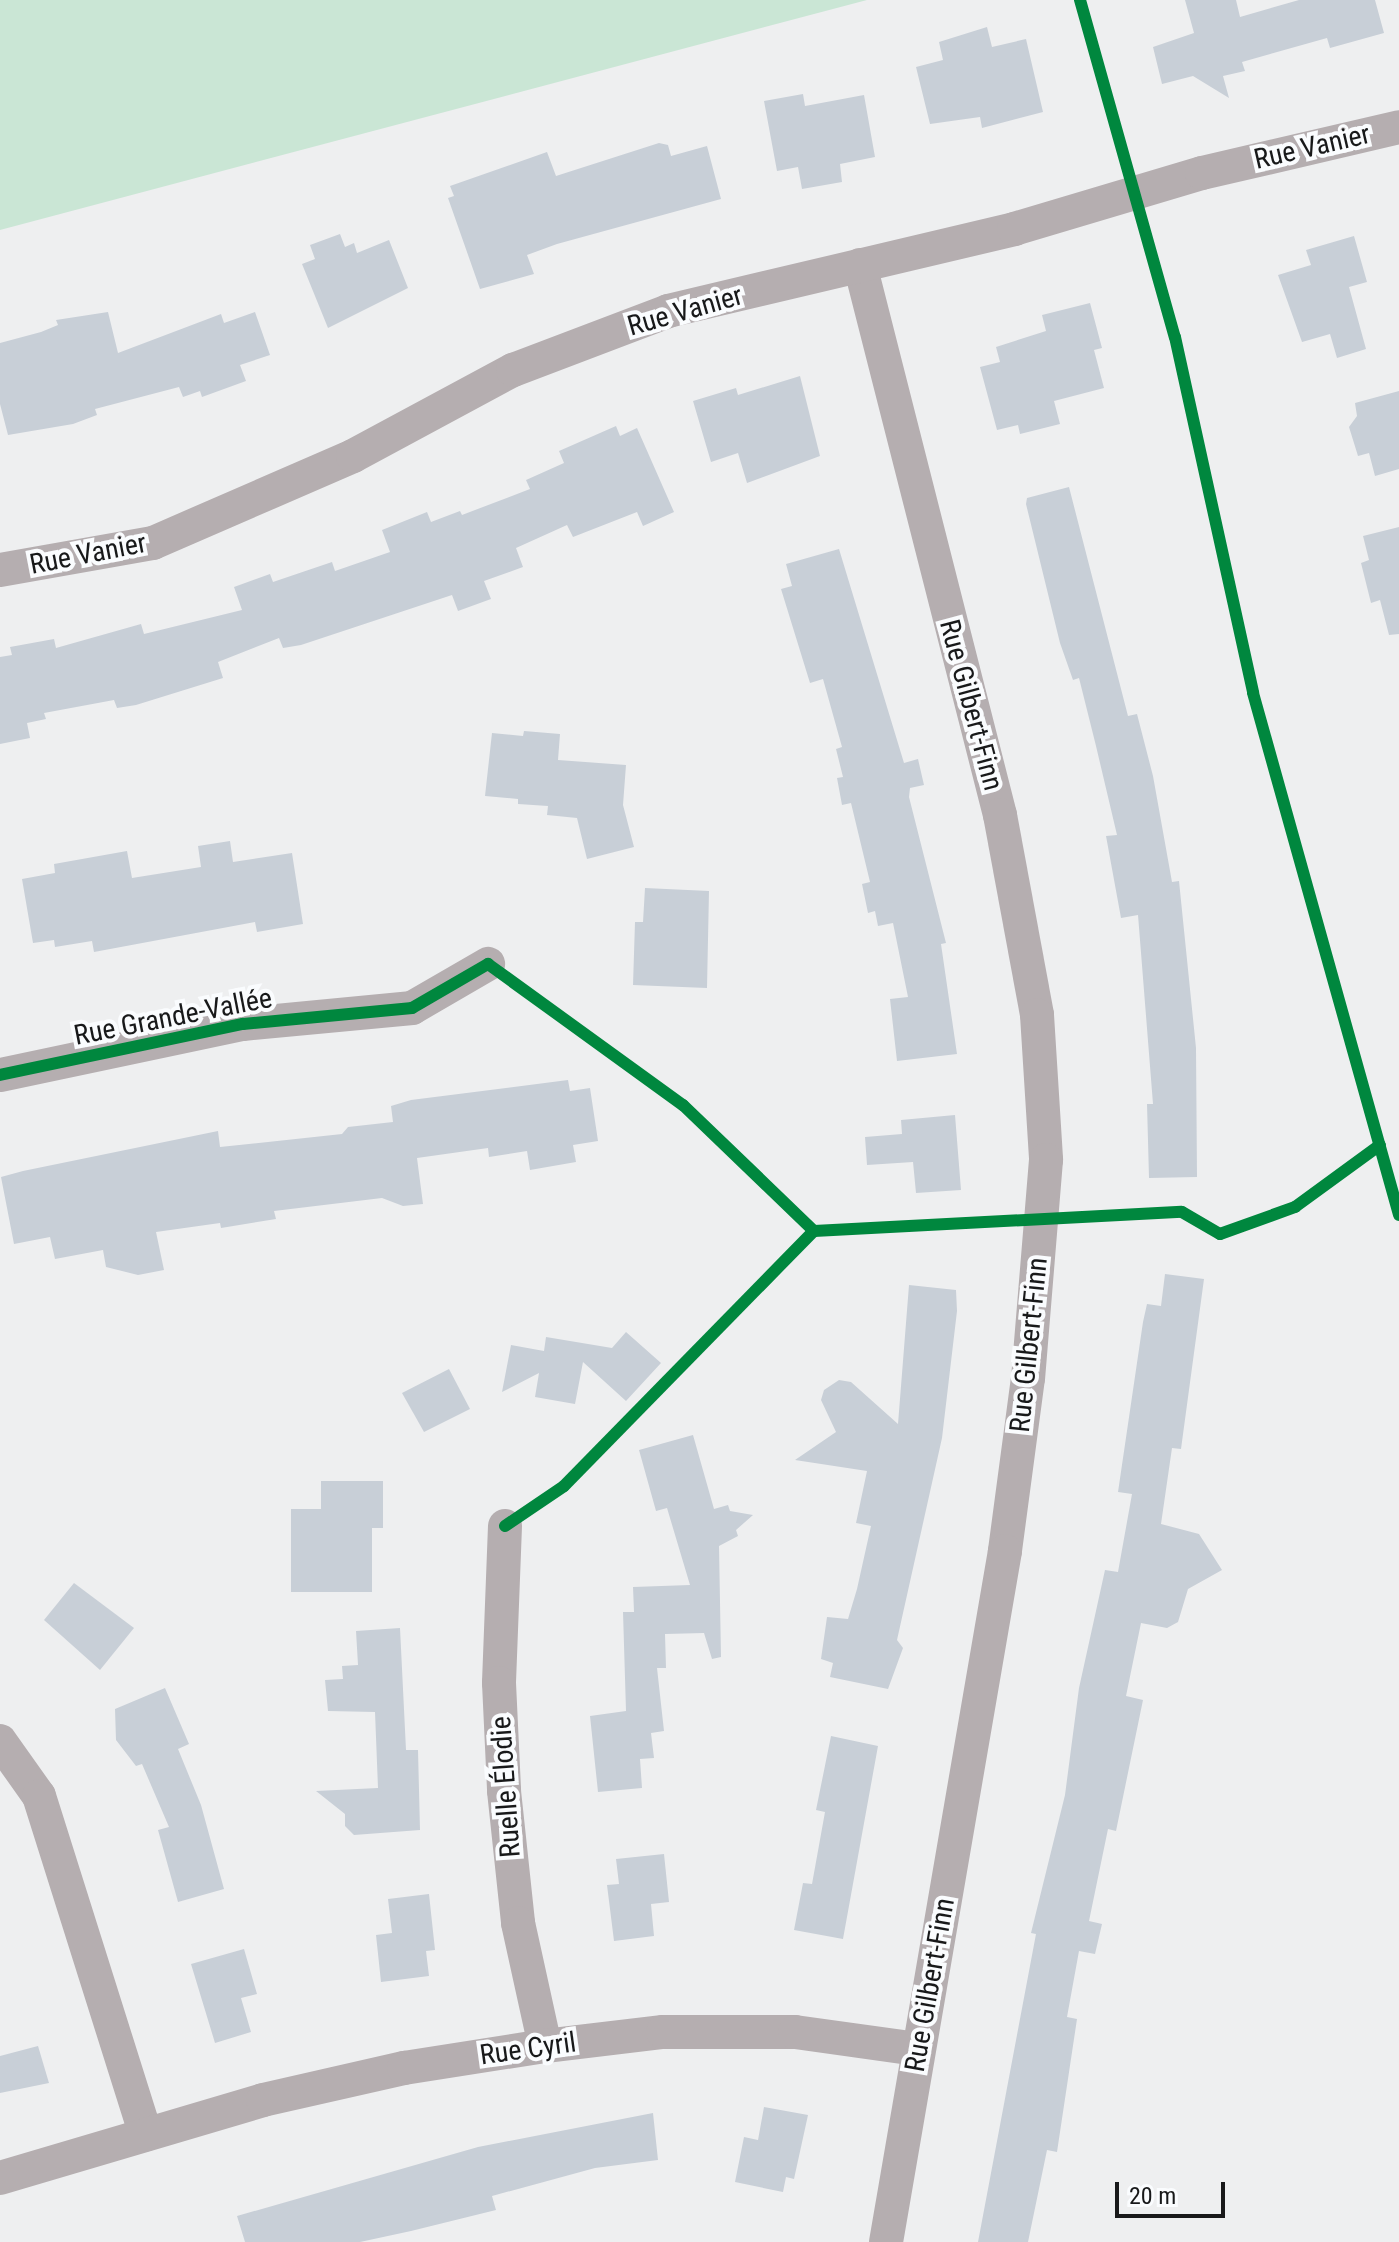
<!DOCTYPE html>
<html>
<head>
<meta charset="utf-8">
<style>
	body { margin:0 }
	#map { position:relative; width:1399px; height:2242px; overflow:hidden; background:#eeeff0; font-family:"Roboto Condensed",sans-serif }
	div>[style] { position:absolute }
	.green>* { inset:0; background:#cae6d5 }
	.building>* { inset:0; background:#c8cfd7 }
	.minor>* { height:34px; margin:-17px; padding:0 17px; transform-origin:17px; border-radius:17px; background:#b5aeb0 }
	.cycleway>* { height:12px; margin:-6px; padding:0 6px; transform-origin:6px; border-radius:6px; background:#00873e }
	span { translate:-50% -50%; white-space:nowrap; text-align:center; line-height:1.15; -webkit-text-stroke:8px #fafcfe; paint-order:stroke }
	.street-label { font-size:28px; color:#18191a }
	.scale { position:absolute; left:1115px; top:2182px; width:110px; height:36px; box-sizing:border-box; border:4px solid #18191a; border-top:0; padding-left:10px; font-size:24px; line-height:28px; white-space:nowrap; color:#18191a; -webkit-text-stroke:6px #fafcfe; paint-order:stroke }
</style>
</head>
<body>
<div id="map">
	<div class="green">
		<i style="clip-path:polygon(0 0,867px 0,0 230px)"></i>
	</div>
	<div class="building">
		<i style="clip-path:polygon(1185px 0,1236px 0,1240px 17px,1299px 0,1375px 0,1384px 33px,1330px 48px,1327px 38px,1242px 62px,1245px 71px,1223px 76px,1229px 98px,1193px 76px,1162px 84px,1153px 47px,1194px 33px)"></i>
		<i style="clip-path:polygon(987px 27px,992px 47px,1026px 39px,1043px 112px,982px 128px,980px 117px,930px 124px,916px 67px,943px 60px,939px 42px)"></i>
		<i style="clip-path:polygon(803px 94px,805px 106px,864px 95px,875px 157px,840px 164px,842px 182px,802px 189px,798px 167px,777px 171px,764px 101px)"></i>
		<i style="clip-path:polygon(659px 143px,668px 145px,671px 156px,707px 146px,721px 199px,557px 244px,527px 255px,534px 274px,480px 289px,448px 198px,454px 196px,450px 186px,547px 152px,556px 176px)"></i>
		<i style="clip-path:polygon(340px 234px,345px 247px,354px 243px,357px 253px,389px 240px,408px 288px,328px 328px,302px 264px,315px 259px,310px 245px)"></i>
		<i style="clip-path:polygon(1354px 236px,1367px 282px,1349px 287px,1366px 349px,1337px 358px,1330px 334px,1302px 342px,1278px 275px,1311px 265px,1306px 250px)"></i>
		<i style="clip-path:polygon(1090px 303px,1102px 348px,1094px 350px,1104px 388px,1054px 401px,1060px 424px,1020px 434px,1018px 425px,997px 430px,980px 367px,1000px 362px,996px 347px,1046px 331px,1042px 315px)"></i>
		<i style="clip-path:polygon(108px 312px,118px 353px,221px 314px,224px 323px,255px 312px,270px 355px,240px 365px,246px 381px,202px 397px,200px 391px,183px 397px,179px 387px,95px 409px,97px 415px,73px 424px,8px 435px,0 404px,0 343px,41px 332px,58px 325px,56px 320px)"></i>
		<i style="clip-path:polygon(800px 376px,820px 456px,747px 483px,738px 453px,711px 462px,693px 401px,736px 388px,738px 395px)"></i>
		<i style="clip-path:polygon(1399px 391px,1399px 469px,1375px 476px,1369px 453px,1358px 456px,1349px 427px,1357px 416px,1355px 403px)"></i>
		<i style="clip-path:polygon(616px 426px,620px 436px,637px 428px,674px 512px,643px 526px,637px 512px,573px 537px,567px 525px,516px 548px,523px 567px,484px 581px,491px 599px,458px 611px,452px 595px,301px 645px,283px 648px,279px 638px,218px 662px,223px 678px,136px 705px,117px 708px,114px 700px,44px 713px,46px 719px,27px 723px,30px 738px,0 744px,0 657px,12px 655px,10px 647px,54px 639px,56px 648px,141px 624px,144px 634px,242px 610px,234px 587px,270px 574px,273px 582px,332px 562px,335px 571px,390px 552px,382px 530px,427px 512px,431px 522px,460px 511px,462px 515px,530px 489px,526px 480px,564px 463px,559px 451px)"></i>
		<i style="clip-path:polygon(1069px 487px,1128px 716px,1137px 714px,1153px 776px,1172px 882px,1179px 881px,1196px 1048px,1197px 1177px,1149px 1178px,1147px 1104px,1153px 1104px,1138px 915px,1121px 918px,1106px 836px,1117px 835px,1096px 746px,1079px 678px,1073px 680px,1060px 643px,1026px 504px,1027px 498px)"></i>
		<i style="clip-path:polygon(1399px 527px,1399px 634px,1389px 635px,1380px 600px,1371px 603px,1361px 563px,1369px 560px,1363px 536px)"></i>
		<i style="clip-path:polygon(839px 549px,904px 763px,918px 759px,924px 785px,910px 788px,909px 797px,946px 943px,941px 944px,957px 1054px,897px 1061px,890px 999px,908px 997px,893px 923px,878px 926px,875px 911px,868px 913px,862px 884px,870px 882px,851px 803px,842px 805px,837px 778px,843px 777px,836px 749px,842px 747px,823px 679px,810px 683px,781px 589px,792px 586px,786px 564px)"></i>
		<i style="clip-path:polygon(524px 731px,560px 734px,558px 760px,626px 765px,623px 805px,634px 847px,587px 859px,577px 818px,547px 815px,548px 806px,518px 804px,518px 799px,485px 796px,492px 733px,523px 736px)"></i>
		<i style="clip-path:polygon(230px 841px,233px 862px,292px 853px,303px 924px,257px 932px,255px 922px,94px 952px,92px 941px,55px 947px,54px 940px,33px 943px,22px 879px,55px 873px,54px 864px,127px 851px,132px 878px,201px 867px,198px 846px)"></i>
		<i style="clip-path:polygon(645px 888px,709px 891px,707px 988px,633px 985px,635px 922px,643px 922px)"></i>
		<i style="clip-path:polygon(568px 1080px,570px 1091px,590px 1088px,598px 1141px,573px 1145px,576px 1162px,530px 1170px,527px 1151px,489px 1157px,488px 1148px,417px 1158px,423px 1204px,403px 1206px,382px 1198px,274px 1211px,276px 1219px,221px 1228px,220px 1223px,156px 1232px,164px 1270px,138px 1275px,106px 1267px,103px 1250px,55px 1259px,50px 1237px,14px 1244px,1px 1177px,23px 1171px,218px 1131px,220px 1147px,342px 1134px,348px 1127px,393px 1122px,391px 1106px,411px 1100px)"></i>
		<i style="clip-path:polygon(955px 1115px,961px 1190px,916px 1193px,913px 1162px,867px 1165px,865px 1137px,902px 1134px,901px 1120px)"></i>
		<i style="clip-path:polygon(1165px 1274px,1204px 1279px,1181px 1449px,1172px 1448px,1161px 1524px,1199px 1534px,1222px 1570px,1188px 1589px,1178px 1622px,1167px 1628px,1141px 1623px,1126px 1696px,1143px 1700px,1116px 1831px,1108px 1829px,1089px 1921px,1102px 1924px,1095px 1954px,1079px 1951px,1067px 2017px,1077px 2019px,1057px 2152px,1047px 2150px,1028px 2242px,978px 2242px,1036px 1934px,1031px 1933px,1065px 1795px,1079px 1688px,1105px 1570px,1118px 1572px,1132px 1494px,1118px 1492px,1143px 1322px,1147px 1304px,1161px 1306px)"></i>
		<i style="clip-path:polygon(909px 1285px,956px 1290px,957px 1311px,942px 1438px,897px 1640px,903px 1648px,888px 1689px,830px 1677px,833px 1663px,821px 1659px,827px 1617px,848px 1619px,857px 1589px,871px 1526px,856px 1523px,867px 1471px,795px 1460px,836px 1432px,821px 1400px,824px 1390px,839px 1380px,851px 1382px,898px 1424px)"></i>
		<i style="clip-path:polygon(626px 1332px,661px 1363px,626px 1401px,583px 1362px,575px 1404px,535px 1397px,539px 1373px,502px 1392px,511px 1345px,544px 1351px,546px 1337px,612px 1348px)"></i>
		<i style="clip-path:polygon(449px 1369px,470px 1409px,424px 1432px,402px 1393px)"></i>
		<i style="clip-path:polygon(693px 1435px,714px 1509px,728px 1505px,730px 1511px,753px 1515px,736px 1530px,738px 1536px,719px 1546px,721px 1657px,712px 1659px,704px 1633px,665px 1634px,666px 1668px,657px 1668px,664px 1731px,651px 1733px,654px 1758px,640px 1759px,642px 1788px,598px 1792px,590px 1716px,626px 1711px,623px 1612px,634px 1612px,633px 1587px,690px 1585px,667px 1508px,656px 1511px,639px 1450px)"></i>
		<i style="clip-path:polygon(321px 1481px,383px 1481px,383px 1528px,372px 1528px,372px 1592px,291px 1592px,291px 1509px,321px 1509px)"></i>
		<i style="clip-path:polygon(74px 1583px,134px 1628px,100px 1670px,44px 1620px)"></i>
		<i style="clip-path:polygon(400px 1628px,406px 1750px,418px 1750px,420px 1830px,354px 1835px,345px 1826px,345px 1814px,316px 1791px,378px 1788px,375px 1712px,328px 1711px,325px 1680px,343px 1679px,342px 1666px,358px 1665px,356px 1631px)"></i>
		<i style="clip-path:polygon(165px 1688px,189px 1744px,178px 1749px,201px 1805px,224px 1889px,178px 1902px,158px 1830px,169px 1827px,142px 1764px,136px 1766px,116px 1740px,115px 1709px)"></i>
		<i style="clip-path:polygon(831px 1736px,878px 1746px,843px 1939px,794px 1930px,803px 1883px,812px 1884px,825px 1812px,816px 1810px)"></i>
		<i style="clip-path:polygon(664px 1854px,669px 1902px,651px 1904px,654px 1936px,614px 1941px,607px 1885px,619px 1884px,616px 1859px)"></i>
		<i style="clip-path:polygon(429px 1894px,435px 1950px,426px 1951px,429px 1976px,381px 1982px,376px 1935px,392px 1933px,388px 1899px)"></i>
		<i style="clip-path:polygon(244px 1949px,257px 1994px,241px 1998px,251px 2032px,215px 2043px,191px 1964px)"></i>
		<i style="clip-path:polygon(38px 2046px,49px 2083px,0 2093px,0 2056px)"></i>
		<i style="clip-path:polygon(764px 2107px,808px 2115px,794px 2179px,786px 2177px,783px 2192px,735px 2182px,744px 2137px,758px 2140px)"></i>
		<i style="clip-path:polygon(653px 2113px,658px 2160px,595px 2168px,492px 2196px,496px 2210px,411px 2231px,360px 2242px,245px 2242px,237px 2216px,478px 2147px)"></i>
	</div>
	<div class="minor">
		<i style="left:860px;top:265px;width:568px;rotate:75.72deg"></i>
		<i style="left:1000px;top:815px;width:203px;rotate:79.5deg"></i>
		<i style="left:1037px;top:1015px;width:145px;rotate:86.4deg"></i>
		<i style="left:1046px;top:1160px;width:219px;rotate:94.7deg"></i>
		<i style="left:1028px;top:1378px;width:175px;rotate:97.6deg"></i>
		<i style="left:1005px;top:1551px;width:701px;rotate:99.77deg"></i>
		<i style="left:0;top:570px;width:155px;rotate:-10deg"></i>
		<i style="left:153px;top:543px;width:218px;rotate:-23.5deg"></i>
		<i style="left:353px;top:456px;width:182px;rotate:-28.3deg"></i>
		<i style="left:513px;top:370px;width:166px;rotate:-20.8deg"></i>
		<i style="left:668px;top:311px;width:356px;rotate:-13.3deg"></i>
		<i style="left:1014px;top:229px;width:196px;rotate:-16.6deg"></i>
		<i style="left:1202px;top:173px;width:202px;rotate:-13.1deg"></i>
		<i style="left:0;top:1075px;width:248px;rotate:-11.9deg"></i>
		<i style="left:243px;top:1024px;width:170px;rotate:-5.4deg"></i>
		<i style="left:412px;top:1008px;width:88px;rotate:-30.1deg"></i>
		<i style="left:505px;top:1526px;width:157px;rotate:92.2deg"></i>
		<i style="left:499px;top:1683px;width:108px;rotate:87.3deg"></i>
		<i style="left:504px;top:1791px;width:133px;rotate:83.9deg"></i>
		<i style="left:518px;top:1923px;width:126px;rotate:77.6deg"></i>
		<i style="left:0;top:1741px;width:67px;rotate:54.7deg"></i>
		<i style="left:39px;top:1796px;width:355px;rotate:72.5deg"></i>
		<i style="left:0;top:2178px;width:274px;rotate:-16.5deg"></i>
		<i style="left:263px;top:2100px;width:145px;rotate:-12.8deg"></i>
		<i style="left:404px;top:2068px;width:143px;rotate:-8.9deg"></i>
		<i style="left:545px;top:2046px;width:119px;rotate:-6.8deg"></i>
		<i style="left:663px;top:2032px;width:132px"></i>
		<i style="left:795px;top:2032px;width:124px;rotate:7.9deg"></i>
	</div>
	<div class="cycleway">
		<i style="left:1080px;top:0;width:350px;rotate:74.3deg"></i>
		<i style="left:1175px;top:337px;width:364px;rotate:77.6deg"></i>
		<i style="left:1253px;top:693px;width:542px;rotate:74.37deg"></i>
		<i style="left:0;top:1075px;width:248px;rotate:-11.9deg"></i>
		<i style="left:243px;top:1024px;width:170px;rotate:-5.4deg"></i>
		<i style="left:412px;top:1008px;width:88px;rotate:-30.1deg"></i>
		<i style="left:488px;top:964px;width:241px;rotate:35.9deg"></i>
		<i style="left:683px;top:1105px;width:182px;rotate:43.9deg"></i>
		<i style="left:814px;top:1231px;width:368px;rotate:-3deg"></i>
		<i style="left:1182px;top:1212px;width:44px;rotate:30.1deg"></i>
		<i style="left:1220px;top:1234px;width:80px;rotate:-19.8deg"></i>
		<i style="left:1295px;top:1207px;width:105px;rotate:-36.1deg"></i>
		<i style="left:505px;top:1526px;width:71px;rotate:-34.1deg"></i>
		<i style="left:564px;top:1486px;width:357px;rotate:-45.6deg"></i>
	</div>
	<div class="street-label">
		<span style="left:1312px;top:147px;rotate:-13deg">Rue Vanier</span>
		<span style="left:685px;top:311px;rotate:-16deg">Rue Vanier</span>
		<span style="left:88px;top:554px;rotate:-11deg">Rue Vanier</span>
		<span style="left:971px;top:705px;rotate:75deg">Rue Gilbert-Finn</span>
		<span style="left:173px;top:1017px;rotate:-11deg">Rue Grande-Vallée</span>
		<span style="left:1029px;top:1345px;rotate:-84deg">Rue Gilbert-Finn</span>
		<span style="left:506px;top:1787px;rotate:-94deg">Ruelle Élodie</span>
		<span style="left:930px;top:1985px;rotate:-80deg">Rue Gilbert-Finn</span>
		<span style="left:528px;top:2049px;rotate:-8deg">Rue Cyril</span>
	</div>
	<div class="scale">20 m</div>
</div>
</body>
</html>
